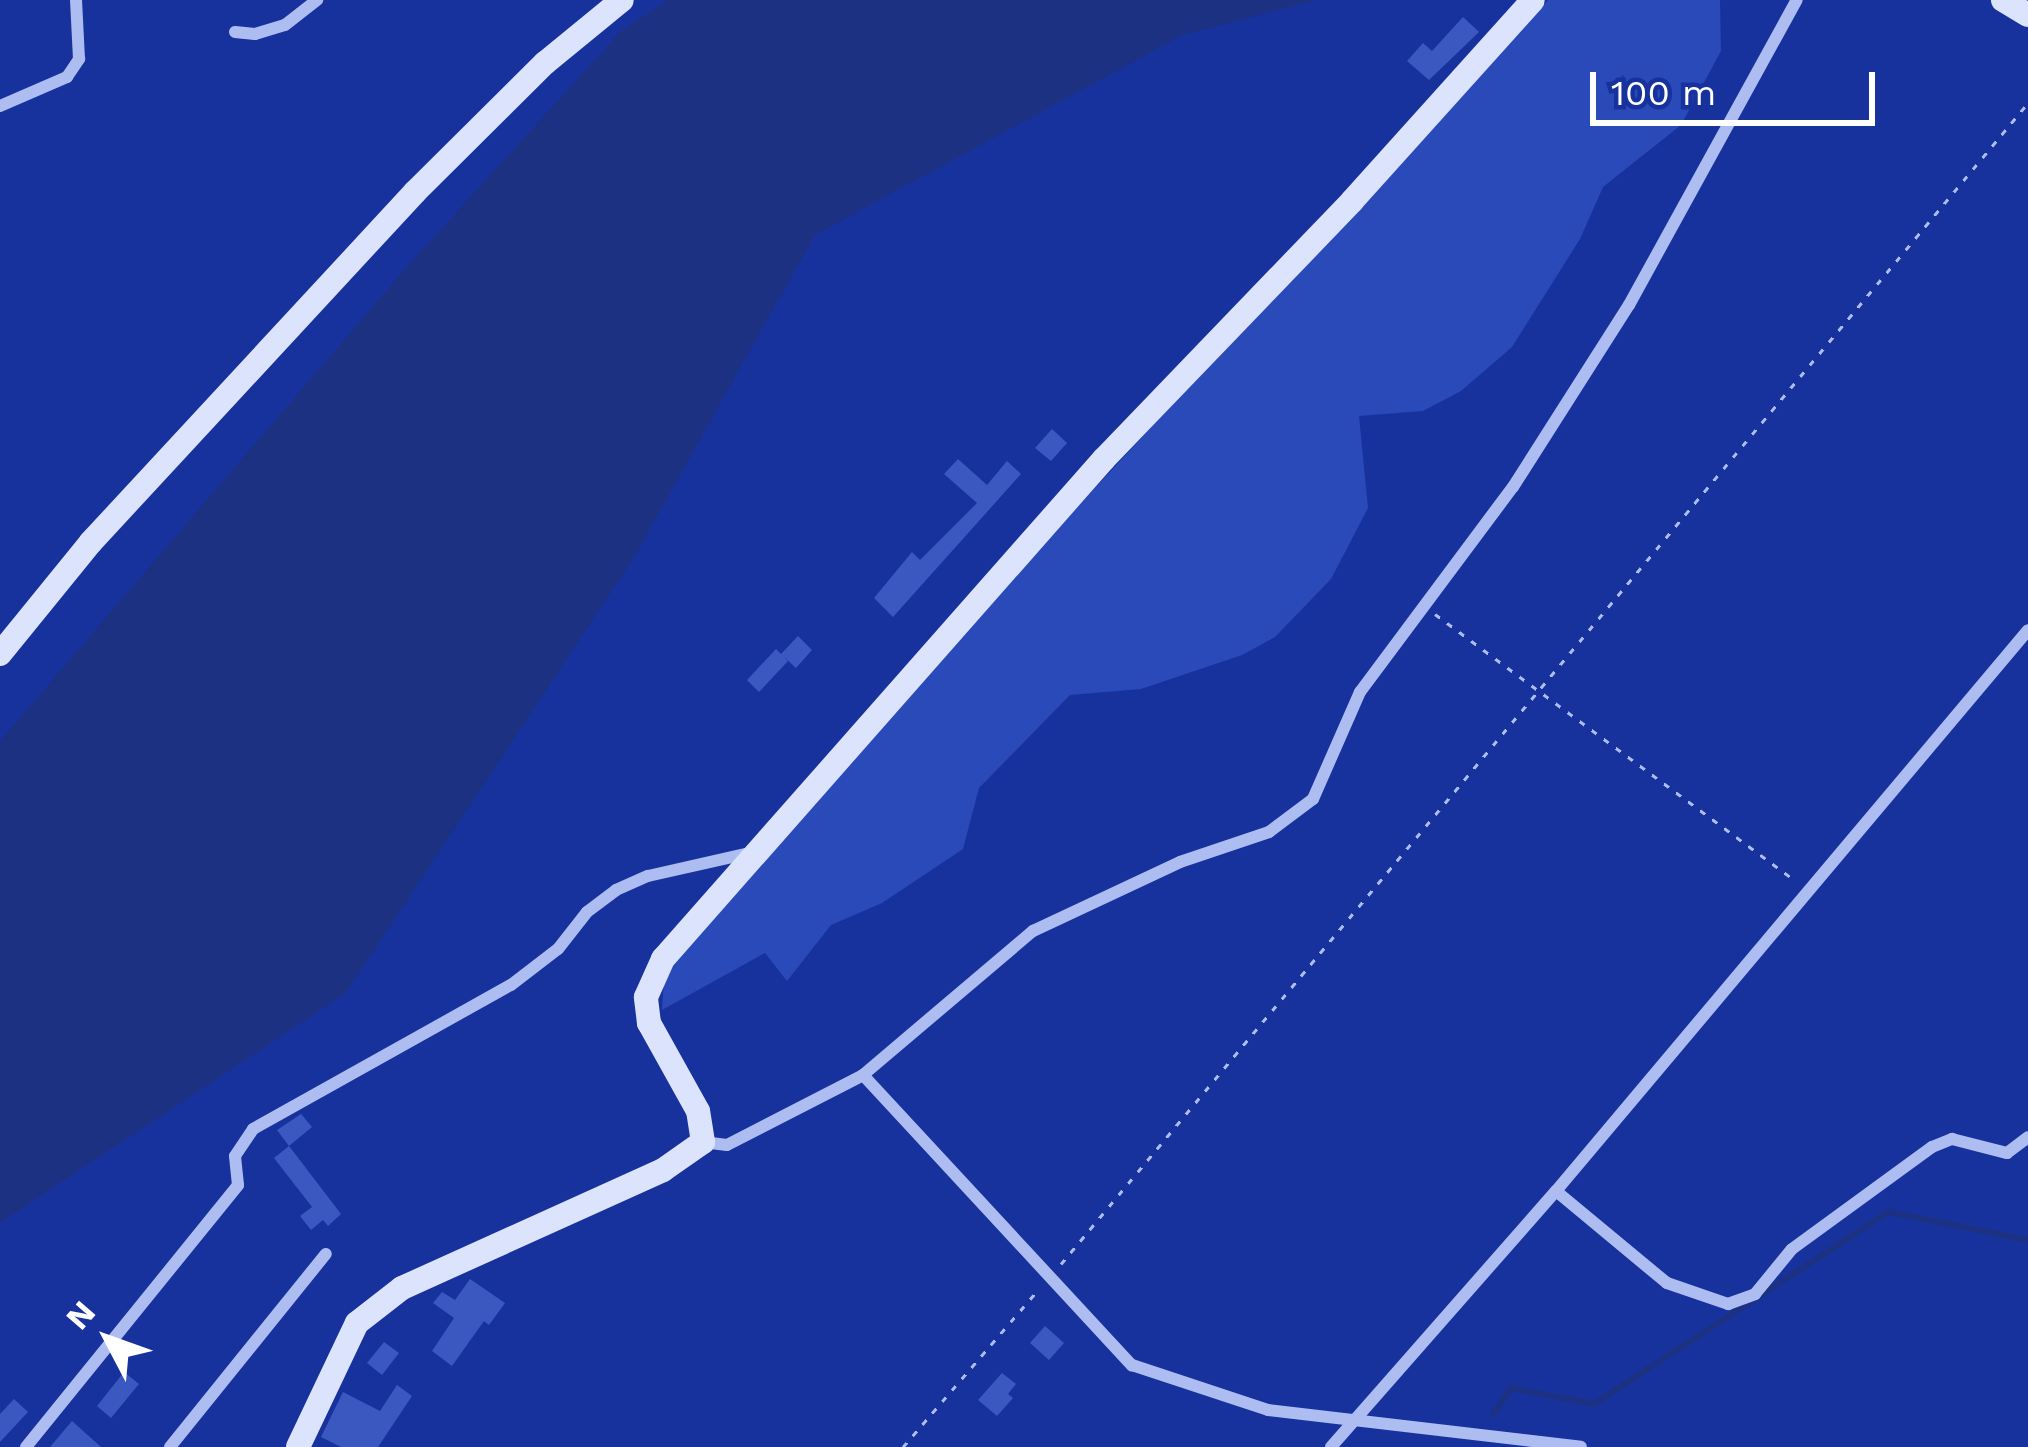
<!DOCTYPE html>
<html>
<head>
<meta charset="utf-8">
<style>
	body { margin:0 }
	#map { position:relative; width:2028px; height:1447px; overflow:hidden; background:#17329c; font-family:"Work Sans",sans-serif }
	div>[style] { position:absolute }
	.green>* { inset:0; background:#2a4aba }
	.water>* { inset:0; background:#1d3183 }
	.stream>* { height:6px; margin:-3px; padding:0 3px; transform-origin:3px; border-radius:3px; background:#1d3183 }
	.building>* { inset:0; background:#3b58c1 }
	.path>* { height:3px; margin-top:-1.5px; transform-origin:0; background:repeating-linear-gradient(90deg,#adbdf2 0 6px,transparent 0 15px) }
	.minor>* { height:12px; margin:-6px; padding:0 6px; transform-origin:6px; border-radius:6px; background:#adbdf2 }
	.secondary>* { height:24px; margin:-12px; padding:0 12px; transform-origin:12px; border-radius:12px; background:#dce3fc }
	span { translate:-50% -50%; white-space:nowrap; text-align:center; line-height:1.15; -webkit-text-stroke:9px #17329c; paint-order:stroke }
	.north { position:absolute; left:48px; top:1279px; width:120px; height:120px; -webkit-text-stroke:9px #17329c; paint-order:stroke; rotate:311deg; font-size:33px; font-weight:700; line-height:48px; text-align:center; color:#fff }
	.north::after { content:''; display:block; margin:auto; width:42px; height:54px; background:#fff; clip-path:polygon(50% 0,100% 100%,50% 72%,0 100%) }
	.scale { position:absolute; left:1590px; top:72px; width:285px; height:54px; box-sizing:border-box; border:6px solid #fff; border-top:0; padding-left:15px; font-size:36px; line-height:42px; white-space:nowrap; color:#fff; -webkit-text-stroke:9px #17329c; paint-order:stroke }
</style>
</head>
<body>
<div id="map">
	<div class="green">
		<i style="clip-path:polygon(1548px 0,1720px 0,1721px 51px,1681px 125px,1603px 187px,1580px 239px,1512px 347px,1461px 391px,1423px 411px,1359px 416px,1368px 508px,1331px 579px,1275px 637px,1242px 655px,1141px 689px,1070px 695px,979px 788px,963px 849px,882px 903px,831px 925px,787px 981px,765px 953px,662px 1010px,664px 979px,701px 928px,939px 656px)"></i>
	</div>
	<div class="water">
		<i style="clip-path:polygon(668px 0,1317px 0,1183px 35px,815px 235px,633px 559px,346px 993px,0 1223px,0 741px,404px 270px,620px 32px)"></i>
	</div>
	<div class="stream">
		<i style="left:1493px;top:1414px;width:32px;rotate:-55deg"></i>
		<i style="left:1511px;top:1388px;width:85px;rotate:10.9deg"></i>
		<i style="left:1594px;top:1404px;width:352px;rotate:-33.1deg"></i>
		<i style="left:1889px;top:1212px;width:142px;rotate:11.4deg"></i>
	</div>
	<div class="building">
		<i style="clip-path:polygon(1463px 17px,1479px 32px,1429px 80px,1407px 61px,1423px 43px,1432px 51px)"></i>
		<i style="clip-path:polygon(1052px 429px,1067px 443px,1051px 461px,1035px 448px)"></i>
		<i style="clip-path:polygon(958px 459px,987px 485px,1007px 461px,1021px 474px,893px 617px,874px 598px,912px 552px,920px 560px,977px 503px,944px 474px)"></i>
		<i style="clip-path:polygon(798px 636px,812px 650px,796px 668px,781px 654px,788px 661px,759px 692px,747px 680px,776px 649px,781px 654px)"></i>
		<i style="clip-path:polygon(301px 1114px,312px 1127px,289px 1146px,277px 1130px)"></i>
		<i style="clip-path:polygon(289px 1146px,341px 1214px,328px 1226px,323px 1220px,311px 1230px,300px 1216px,312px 1207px,274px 1158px)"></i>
		<i style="clip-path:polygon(470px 1279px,505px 1303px,489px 1325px,484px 1321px,452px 1366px,432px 1351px,454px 1318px,433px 1303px,442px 1292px,455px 1300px)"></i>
		<i style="clip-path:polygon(1045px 1326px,1064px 1343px,1049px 1360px,1030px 1343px)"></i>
		<i style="clip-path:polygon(384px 1342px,399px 1353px,382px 1375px,367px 1363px)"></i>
		<i style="clip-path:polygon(124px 1372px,139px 1384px,111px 1418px,97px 1406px)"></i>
		<i style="clip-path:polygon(1002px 1373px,1016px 1384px,1008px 1394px,1013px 1398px,997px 1416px,978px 1400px)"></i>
		<i style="clip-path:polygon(397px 1385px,412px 1396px,378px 1447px,341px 1447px,321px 1437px,343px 1392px,380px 1411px)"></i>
		<i style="clip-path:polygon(14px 1399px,28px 1412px,0 1442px,0 1414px)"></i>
		<i style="clip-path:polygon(72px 1421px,101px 1447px,50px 1447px)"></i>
	</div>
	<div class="path">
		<i style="left:1435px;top:614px;width:447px;rotate:36.5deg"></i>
		<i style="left:1061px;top:1264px;width:1511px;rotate:-50.21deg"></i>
		<i style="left:903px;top:1447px;width:208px;rotate:-49.3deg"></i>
	</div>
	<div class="minor">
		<i style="left:235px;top:32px;width:20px;rotate:6deg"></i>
		<i style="left:255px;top:34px;width:31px;rotate:-17deg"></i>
		<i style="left:285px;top:25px;width:41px;rotate:-38deg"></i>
		<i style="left:0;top:106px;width:73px;rotate:-23.4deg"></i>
		<i style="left:67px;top:77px;width:22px;rotate:-56deg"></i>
		<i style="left:79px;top:59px;width:59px;rotate:-92.9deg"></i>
		<i style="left:863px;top:1075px;width:223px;rotate:-40.3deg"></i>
		<i style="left:1033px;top:931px;width:162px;rotate:-25.1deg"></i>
		<i style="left:1180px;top:862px;width:94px;rotate:-18.6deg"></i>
		<i style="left:1269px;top:832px;width:55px;rotate:-36.9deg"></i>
		<i style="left:1313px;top:799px;width:117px;rotate:-66.3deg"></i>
		<i style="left:1360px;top:692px;width:256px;rotate:-53.3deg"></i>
		<i style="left:1513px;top:487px;width:216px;rotate:-57.5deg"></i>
		<i style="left:1629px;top:305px;width:348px;rotate:-61.2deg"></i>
		<i style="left:703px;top:1142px;width:24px;rotate:7deg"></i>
		<i style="left:727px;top:1145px;width:153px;rotate:-27.2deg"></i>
		<i style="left:863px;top:1075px;width:396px;rotate:47.2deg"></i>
		<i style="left:1132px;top:1365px;width:143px;rotate:18.3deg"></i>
		<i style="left:1268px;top:1410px;width:315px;rotate:6.7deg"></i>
		<i style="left:1556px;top:1191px;width:144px;rotate:39.7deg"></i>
		<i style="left:1667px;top:1283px;width:65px;rotate:19deg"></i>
		<i style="left:1728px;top:1304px;width:29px;rotate:-20deg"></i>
		<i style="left:1755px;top:1294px;width:58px;rotate:-50.6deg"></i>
		<i style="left:1792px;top:1249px;width:173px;rotate:-36.1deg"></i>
		<i style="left:1932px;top:1147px;width:22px;rotate:-22deg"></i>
		<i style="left:1952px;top:1139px;width:57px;rotate:14.3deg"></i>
		<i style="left:2007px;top:1153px;width:26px;rotate:-37deg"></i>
		<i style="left:26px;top:1447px;width:337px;rotate:-51deg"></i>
		<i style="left:238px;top:1185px;width:29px;rotate:-96deg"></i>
		<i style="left:235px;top:1156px;width:32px;rotate:-56deg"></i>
		<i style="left:253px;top:1129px;width:295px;rotate:-29.2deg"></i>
		<i style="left:511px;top:985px;width:59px;rotate:-37.5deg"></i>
		<i style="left:558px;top:949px;width:47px;rotate:-51.9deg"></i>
		<i style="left:587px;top:912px;width:36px;rotate:-37deg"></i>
		<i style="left:616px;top:890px;width:35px;rotate:-24deg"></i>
		<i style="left:648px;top:876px;width:105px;rotate:-12.7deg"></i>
		<i style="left:170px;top:1447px;width:248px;rotate:-51.1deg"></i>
		<i style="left:1331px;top:1447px;width:341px;rotate:-48.7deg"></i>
		<i style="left:1556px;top:1191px;width:733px;rotate:-49.92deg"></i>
	</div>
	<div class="secondary">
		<i style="left:2003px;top:0;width:29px;rotate:31deg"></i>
		<i style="left:0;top:654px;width:144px;rotate:-50.9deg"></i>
		<i style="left:91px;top:542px;width:477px;rotate:-47.2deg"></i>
		<i style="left:415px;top:192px;width:183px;rotate:-44.8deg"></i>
		<i style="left:545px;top:63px;width:99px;rotate:-39.3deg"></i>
		<i style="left:298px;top:1447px;width:137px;rotate:-64.6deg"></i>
		<i style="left:357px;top:1323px;width:57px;rotate:-37.9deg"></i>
		<i style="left:402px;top:1288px;width:286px;rotate:-24.3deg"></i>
		<i style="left:663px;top:1170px;width:49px;rotate:-35deg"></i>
		<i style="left:703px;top:1142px;width:31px;rotate:-99deg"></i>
		<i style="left:698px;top:1111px;width:101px;rotate:-119.1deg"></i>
		<i style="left:649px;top:1023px;width:26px;rotate:-97deg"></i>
		<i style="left:646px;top:997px;width:42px;rotate:-65.9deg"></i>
		<i style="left:663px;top:959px;width:667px;rotate:-48.59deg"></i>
		<i style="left:1104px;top:459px;width:358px;rotate:-46.1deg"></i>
		<i style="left:1352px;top:201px;width:270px;rotate:-48deg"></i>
	</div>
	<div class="north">N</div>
	<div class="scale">100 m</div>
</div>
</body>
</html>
